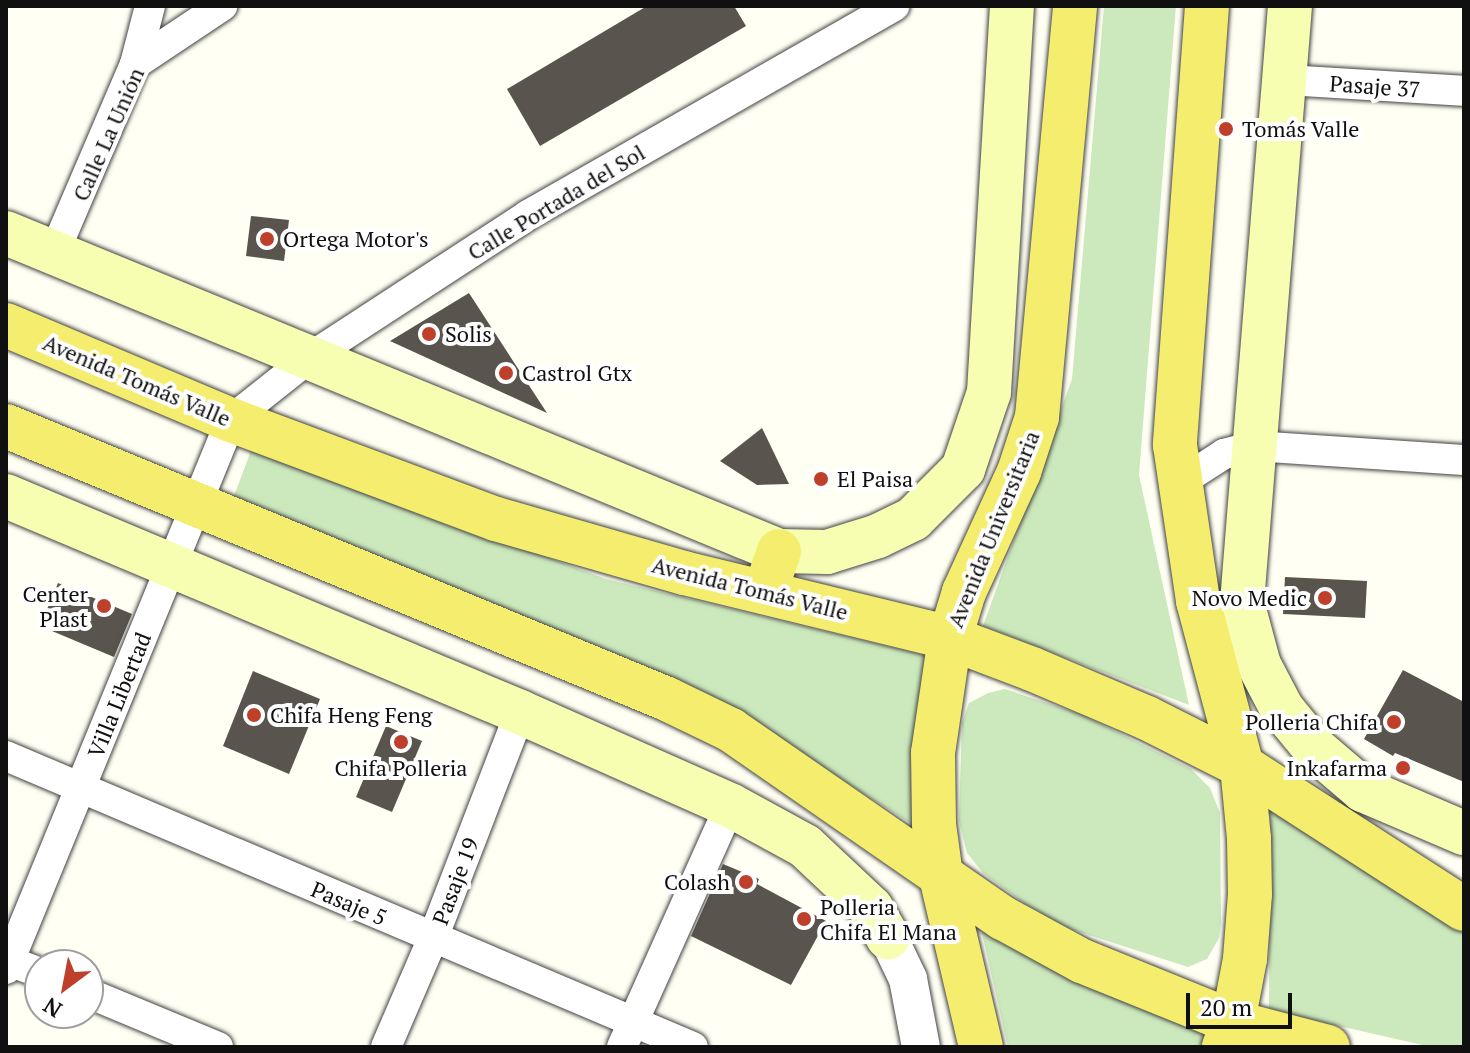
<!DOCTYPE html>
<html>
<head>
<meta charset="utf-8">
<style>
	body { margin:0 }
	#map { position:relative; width:1470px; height:1053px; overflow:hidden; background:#fffff4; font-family:"PT Serif",serif }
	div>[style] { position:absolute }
	.green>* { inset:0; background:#cce9bd }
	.building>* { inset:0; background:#59544d }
	.roads { filter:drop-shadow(0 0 2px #434343) drop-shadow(0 0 2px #434343) }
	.minor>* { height:30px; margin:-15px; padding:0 15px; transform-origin:15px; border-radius:15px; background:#fff }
	.tertiary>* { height:38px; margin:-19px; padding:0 19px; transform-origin:19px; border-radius:19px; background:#fff }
	.secondary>* { height:44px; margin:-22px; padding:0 22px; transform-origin:22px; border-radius:22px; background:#f7fdb1 }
	.primary>* { height:44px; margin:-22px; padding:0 22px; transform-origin:22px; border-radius:22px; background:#f5ed6e }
	.dots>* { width:22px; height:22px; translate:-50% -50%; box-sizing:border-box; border:4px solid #fff; border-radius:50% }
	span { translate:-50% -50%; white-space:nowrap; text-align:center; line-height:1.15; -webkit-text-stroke:8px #fff; paint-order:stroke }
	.street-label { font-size:22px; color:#101010 }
	.poi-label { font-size:22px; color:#101010 }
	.left { translate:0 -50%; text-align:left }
	.right { translate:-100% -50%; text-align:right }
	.frame { position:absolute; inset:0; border:8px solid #101010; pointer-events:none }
	.north { position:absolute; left:24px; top:949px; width:80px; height:80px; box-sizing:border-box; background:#fff; border:2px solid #9f9f9f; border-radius:50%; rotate:212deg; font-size:22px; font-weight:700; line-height:32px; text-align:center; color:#101010 }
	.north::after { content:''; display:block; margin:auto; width:28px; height:36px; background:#be3f2a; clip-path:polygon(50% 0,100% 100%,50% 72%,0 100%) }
	.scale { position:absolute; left:1186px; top:993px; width:106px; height:36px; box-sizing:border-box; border:4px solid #101010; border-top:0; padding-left:10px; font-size:24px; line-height:28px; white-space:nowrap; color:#101010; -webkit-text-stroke:6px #fff; paint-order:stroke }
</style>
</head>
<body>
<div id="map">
	<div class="green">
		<i style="clip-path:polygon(1104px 6px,1176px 6px,1139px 475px,1189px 705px,983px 626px,1072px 379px)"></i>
		<i style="clip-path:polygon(252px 448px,606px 579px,924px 655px,915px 826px,707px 695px,234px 496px)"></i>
		<i style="clip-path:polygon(1005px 689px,1083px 715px,1191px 769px,1210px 788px,1220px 813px,1221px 924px,1219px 938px,1207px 959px,1188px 967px,1067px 928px,1024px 903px,983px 873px,967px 853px,959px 821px,962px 723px,969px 703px,988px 693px)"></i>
		<i style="clip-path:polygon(1270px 809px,1464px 931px,1464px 1047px,1431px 1047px,1269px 1010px)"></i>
		<i style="clip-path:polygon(981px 929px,1206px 1032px,1200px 1047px,1008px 1047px)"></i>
	</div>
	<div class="building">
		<i style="clip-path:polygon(647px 6px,734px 6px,746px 26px,540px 146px,507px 89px)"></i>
		<i style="clip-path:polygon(251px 216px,289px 220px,284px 261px,246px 256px)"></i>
		<i style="clip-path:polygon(469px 293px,504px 347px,547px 413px,390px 341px)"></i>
		<i style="clip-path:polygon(762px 428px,789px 484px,757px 485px,720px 461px)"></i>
		<i style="clip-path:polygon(1285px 577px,1367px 581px,1365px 618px,1283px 614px)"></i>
		<i style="clip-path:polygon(58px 583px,132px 614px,114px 657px,40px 626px)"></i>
		<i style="clip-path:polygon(1403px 670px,1464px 702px,1464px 782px,1395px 753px,1393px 756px,1364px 739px)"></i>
		<i style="clip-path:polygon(253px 671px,320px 699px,289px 774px,223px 746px)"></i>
		<i style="clip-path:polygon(386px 726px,422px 741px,392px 812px,356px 797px)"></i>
		<i style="clip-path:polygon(723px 864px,759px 879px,757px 884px,826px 921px,791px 985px,691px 936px)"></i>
	</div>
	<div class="roads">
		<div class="minor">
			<i style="left:135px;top:64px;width:60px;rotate:-75.5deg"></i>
			<i style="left:1285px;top:80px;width:179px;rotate:3.5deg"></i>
			<i style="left:54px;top:253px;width:206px;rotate:-66.8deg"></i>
			<i style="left:135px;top:64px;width:105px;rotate:-33.7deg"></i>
			<i style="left:1179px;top:483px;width:54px;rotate:-32.8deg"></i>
			<i style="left:1224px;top:454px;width:31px;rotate:-15deg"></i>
			<i style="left:1254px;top:446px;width:210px;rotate:3.8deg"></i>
			<i style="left:6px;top:756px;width:746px;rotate:22.96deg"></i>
			<i style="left:9px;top:961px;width:33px;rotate:21deg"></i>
			<i style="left:6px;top:969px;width:593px;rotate:-67.71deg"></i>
			<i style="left:231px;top:420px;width:100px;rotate:-38.5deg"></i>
			<i style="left:309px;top:358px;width:262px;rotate:-33.1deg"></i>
			<i style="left:528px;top:215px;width:422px;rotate:-29.7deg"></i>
			<i style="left:88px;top:993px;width:141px;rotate:22.6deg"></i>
			<i style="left:386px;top:1047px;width:119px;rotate:-66.7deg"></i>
			<i style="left:433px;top:938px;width:242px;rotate:-68.9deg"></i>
			<i style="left:622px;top:1047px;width:265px;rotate:-65.9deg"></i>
		</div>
		<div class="tertiary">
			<i style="left:888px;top:937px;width:47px;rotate:64.5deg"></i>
			<i style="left:908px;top:979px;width:69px;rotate:79.2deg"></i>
		</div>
		<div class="secondary">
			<i style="left:1290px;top:6px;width:598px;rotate:94.6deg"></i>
			<i style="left:1242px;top:602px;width:65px;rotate:74.9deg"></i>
			<i style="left:1259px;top:665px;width:50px;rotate:62.4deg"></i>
			<i style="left:1282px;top:709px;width:50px;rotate:50.6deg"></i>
			<i style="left:1314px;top:748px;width:65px;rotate:40.6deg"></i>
			<i style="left:1363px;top:790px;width:110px;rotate:23.1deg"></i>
			<i style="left:6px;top:233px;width:836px;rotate:22.36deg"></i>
			<i style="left:779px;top:551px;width:48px;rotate:1.2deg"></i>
			<i style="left:827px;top:552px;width:53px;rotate:-17.4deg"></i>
			<i style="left:878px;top:536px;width:39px;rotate:-26deg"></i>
			<i style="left:913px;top:519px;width:71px;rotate:-45deg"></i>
			<i style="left:963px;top:469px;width:81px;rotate:-71.3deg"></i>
			<i style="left:989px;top:392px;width:387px;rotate:-86.6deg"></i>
			<i style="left:6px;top:496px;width:558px;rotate:22.79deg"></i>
			<i style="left:520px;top:712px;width:230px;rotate:23.9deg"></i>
			<i style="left:730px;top:805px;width:85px;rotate:28.7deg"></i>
			<i style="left:805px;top:846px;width:91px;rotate:43.2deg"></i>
			<i style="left:871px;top:908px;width:34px;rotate:60deg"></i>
		</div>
		<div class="primary">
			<i style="left:1207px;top:6px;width:440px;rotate:94.2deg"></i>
			<i style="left:1175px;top:445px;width:158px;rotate:81.6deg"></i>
			<i style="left:1198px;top:601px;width:171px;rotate:75.1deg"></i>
			<i style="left:1242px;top:766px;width:73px;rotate:84.5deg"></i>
			<i style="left:1249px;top:839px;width:55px;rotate:89deg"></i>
			<i style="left:1250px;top:894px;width:65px;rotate:94.4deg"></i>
			<i style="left:1245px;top:959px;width:64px;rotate:100.8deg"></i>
			<i style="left:1233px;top:1022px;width:27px;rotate:110deg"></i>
			<i style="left:6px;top:325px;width:244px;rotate:22.9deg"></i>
			<i style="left:231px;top:420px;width:283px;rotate:20.5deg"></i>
			<i style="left:496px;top:519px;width:196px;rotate:16deg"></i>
			<i style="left:684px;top:573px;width:274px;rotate:13.7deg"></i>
			<i style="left:950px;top:638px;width:88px;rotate:20.7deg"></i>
			<i style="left:1032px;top:669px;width:125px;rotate:23.1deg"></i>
			<i style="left:1147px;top:718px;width:106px;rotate:26.8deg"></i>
			<i style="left:1242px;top:766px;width:264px;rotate:32.8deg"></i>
			<i style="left:6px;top:426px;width:715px;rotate:22.44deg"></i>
			<i style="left:667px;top:699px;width:71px;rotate:25.8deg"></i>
			<i style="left:731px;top:730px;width:331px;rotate:34.7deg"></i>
			<i style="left:1003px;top:918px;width:90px;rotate:28.6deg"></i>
			<i style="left:1082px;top:961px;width:163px;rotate:22deg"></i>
			<i style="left:1233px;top:1022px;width:98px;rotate:14.7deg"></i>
			<i style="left:765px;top:592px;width:43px;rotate:-71.1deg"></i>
			<i style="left:981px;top:1047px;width:176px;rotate:-103.2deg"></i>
			<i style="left:941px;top:876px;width:52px;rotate:-97.7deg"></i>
			<i style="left:934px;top:824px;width:71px;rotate:-90.8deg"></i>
			<i style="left:933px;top:753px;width:116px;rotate:-81.6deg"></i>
			<i style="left:950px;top:638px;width:48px;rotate:-73.1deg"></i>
			<i style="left:964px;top:592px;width:132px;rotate:-65.4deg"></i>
			<i style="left:1019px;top:472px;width:58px;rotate:-71.9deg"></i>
			<i style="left:1037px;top:417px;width:413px;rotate:-84.7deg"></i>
		</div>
	</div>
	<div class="dots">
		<i style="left:1226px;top:129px;background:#be3f2a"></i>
		<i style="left:267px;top:239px;background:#be3f2a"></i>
		<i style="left:429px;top:334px;background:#be3f2a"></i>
		<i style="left:506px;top:373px;background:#be3f2a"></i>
		<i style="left:821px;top:479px;background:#be3f2a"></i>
		<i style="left:1325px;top:598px;background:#be3f2a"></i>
		<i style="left:104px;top:606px;background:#be3f2a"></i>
		<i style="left:254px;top:715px;background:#be3f2a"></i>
		<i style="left:1394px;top:722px;background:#be3f2a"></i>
		<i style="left:401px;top:742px;background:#be3f2a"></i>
		<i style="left:1403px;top:768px;background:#be3f2a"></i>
		<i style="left:746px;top:882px;background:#be3f2a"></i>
		<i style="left:804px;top:919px;background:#be3f2a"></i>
	</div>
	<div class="street-label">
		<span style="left:1375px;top:86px;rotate:4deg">Pasaje 37</span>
		<span style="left:108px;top:134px;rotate:-66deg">Calle La Unión</span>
		<span style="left:556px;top:202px;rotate:-31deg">Calle Portada del Sol</span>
		<span style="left:137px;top:380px;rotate:23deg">Avenida Tomás Valle</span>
		<span style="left:993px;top:529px;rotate:-68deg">Avenida Universitaria</span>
		<span style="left:750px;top:588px;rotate:14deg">Avenida Tomás Valle</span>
		<span style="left:119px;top:695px;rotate:-68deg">Villa Libertad</span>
		<span style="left:455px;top:881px;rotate:-69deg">Pasaje 19</span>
		<span style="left:349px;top:903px;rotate:23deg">Pasaje 5</span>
	</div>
	<div class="poi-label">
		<span class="left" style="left:1242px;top:129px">Tomás Valle</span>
		<span class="left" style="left:283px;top:239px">Ortega Motor's</span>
		<span class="left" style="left:445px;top:334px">Solis</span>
		<span class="left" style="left:522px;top:373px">Castrol Gtx</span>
		<span class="left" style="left:837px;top:479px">El Paisa</span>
		<span class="right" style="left:88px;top:606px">Center<br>Plast</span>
		<span class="right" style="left:1307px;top:598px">Novo Medic</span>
		<span class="left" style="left:270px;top:715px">Chifa Heng Feng</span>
		<span class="right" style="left:1378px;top:722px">Polleria Chifa</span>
		<span style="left:401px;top:768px">Chifa Polleria</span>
		<span class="right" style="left:1387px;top:768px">Inkafarma</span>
		<span class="right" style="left:730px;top:882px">Colash</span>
		<span class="left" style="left:820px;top:919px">Polleria<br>Chifa El Mana</span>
	</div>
	<div class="frame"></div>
	<div class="north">N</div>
	<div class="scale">20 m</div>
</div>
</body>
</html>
